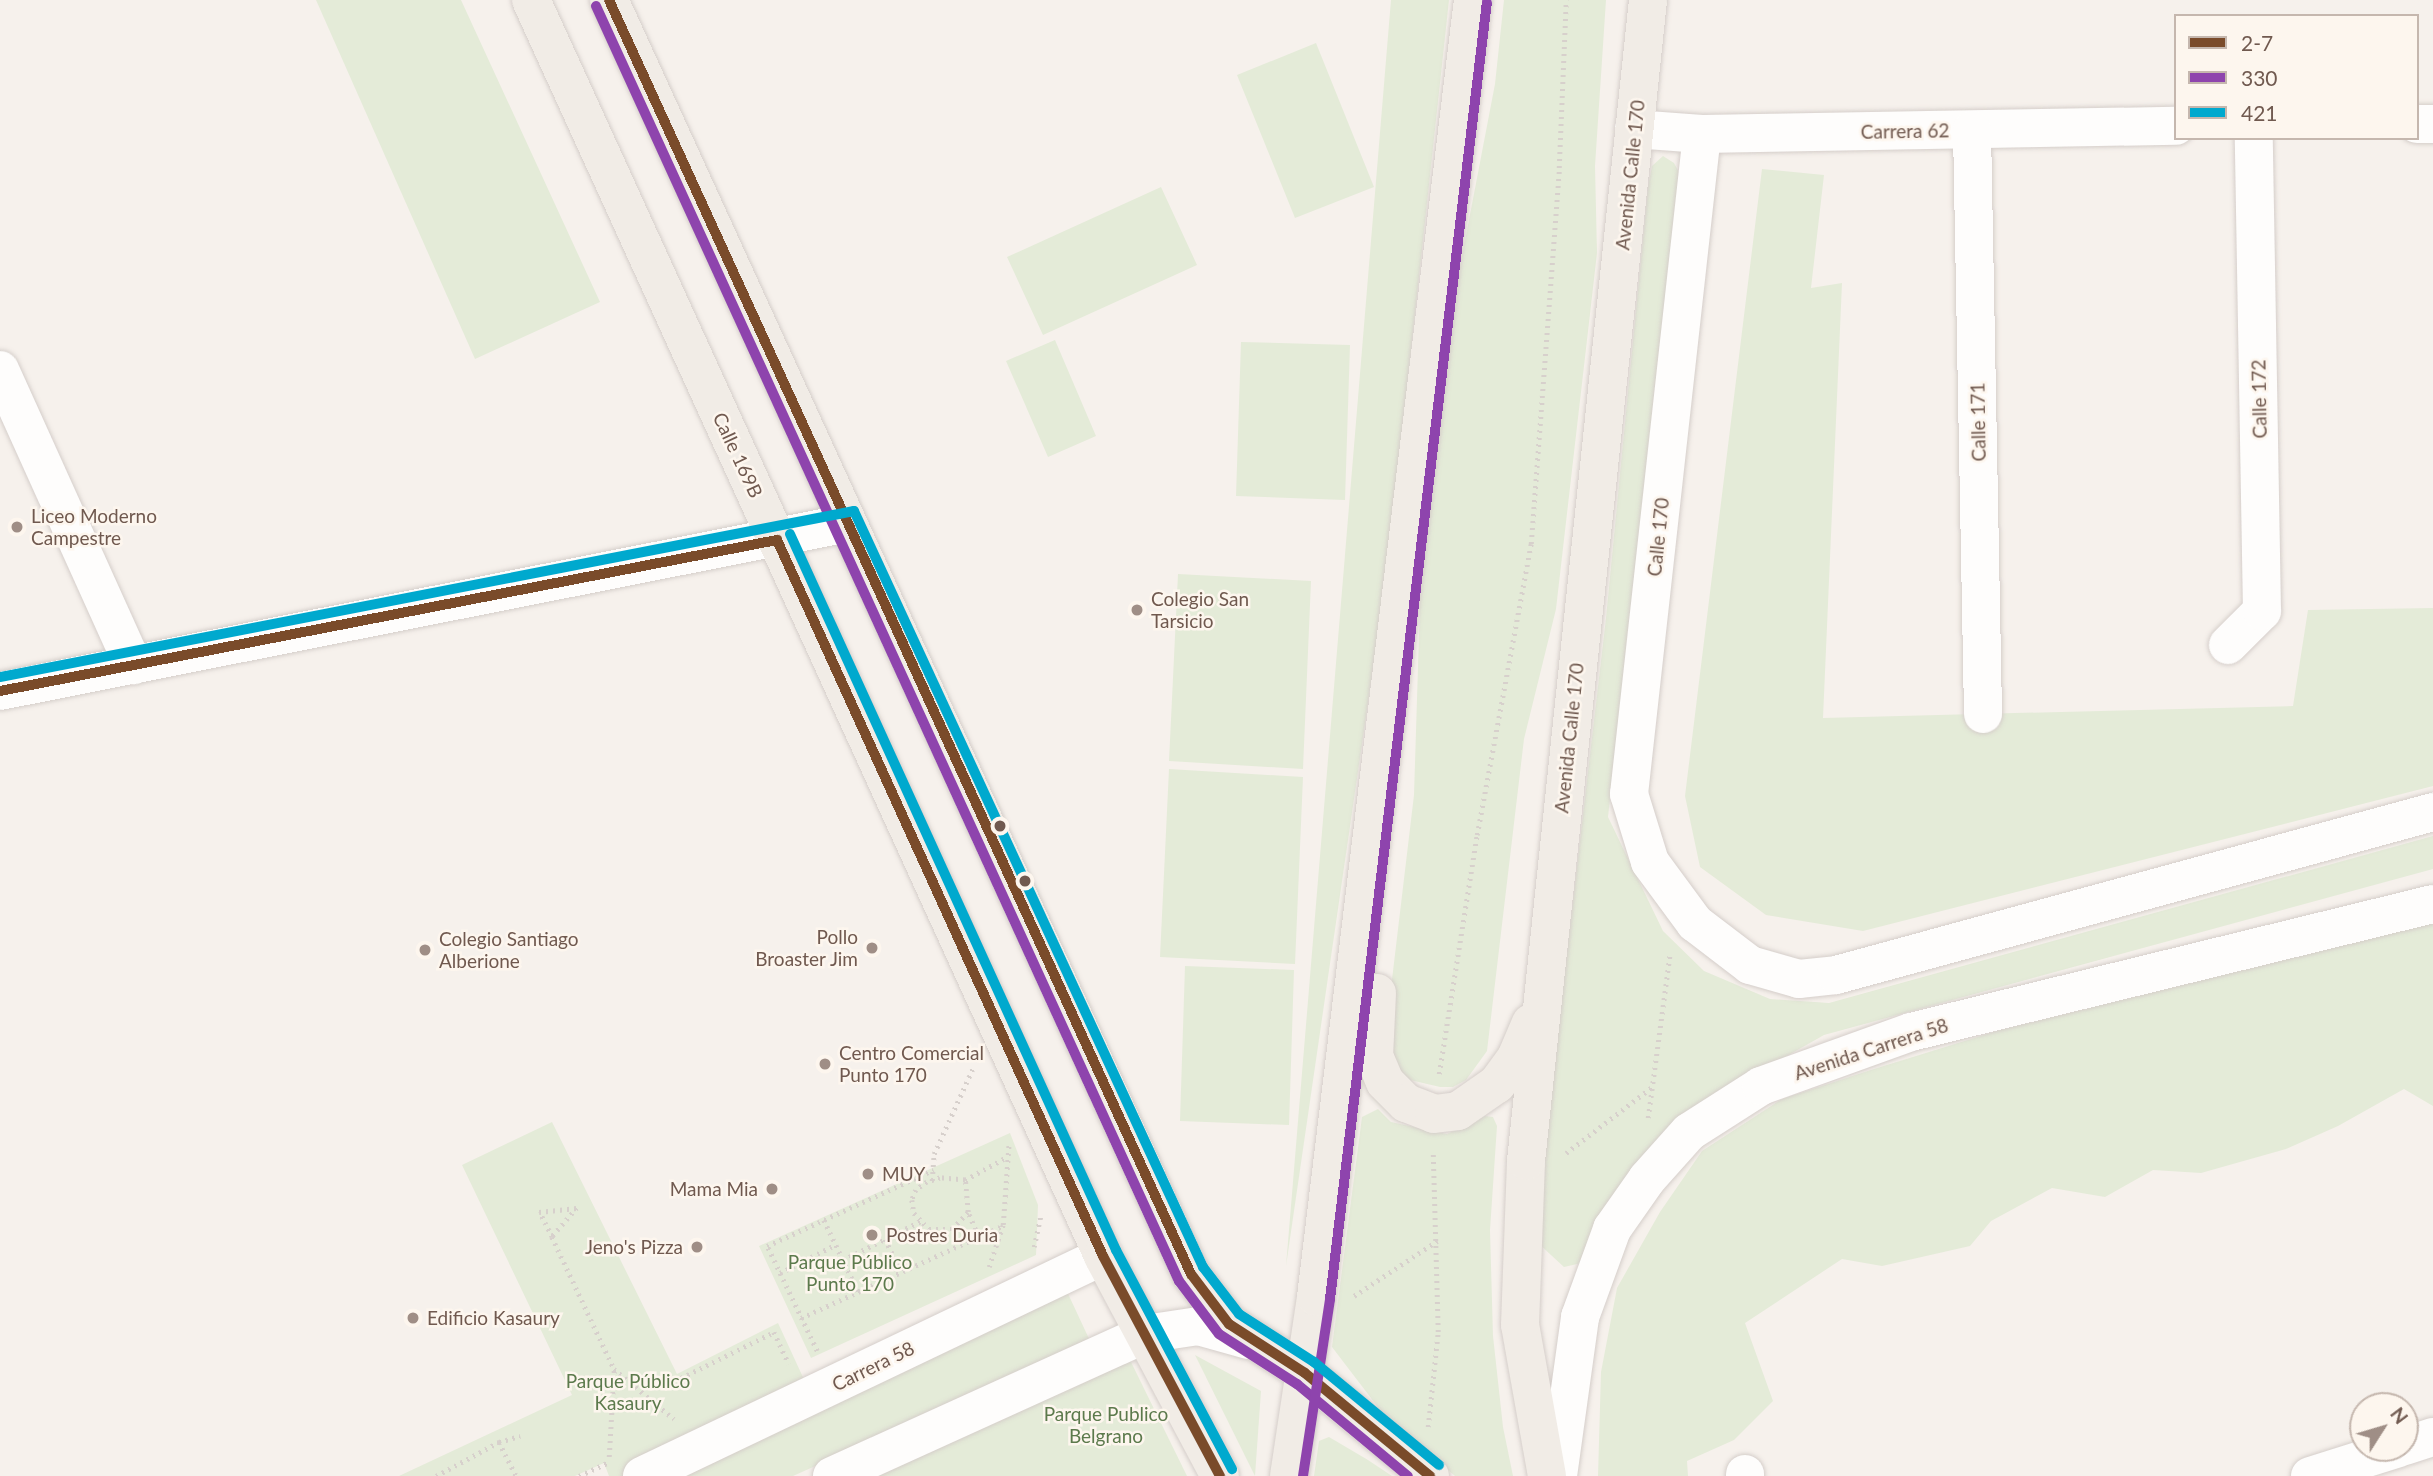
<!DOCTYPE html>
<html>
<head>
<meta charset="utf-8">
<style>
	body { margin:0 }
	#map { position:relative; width:2433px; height:1476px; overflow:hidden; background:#f6f1ec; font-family:Lato,sans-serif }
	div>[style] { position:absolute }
	.green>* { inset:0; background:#e4ebd8 }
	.path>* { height:4.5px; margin-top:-2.25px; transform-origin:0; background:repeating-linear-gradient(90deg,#d7d0cc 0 2px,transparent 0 7px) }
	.roads { filter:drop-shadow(0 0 2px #d5ceca) drop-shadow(0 0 2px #d5ceca) }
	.minor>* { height:38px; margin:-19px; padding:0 19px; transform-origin:19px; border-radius:19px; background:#fefdfc }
	.major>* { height:38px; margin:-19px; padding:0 19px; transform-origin:19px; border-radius:19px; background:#f1ece6 }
	.bus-1>* { height:10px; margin:-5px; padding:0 5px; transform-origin:5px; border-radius:5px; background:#7a4b2a }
	.bus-2>* { height:10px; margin:-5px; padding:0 5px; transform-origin:5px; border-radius:5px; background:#8e44ad }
	.bus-3>* { height:10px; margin:-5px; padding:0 5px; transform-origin:5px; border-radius:5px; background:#00a9ce }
	.dots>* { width:19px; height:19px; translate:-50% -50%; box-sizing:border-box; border:4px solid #fdf6ee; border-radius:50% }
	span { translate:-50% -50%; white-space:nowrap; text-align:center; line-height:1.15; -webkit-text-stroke:5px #fdf6ee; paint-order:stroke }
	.street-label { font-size:19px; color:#70594f }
	.poi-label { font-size:19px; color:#70594f }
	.left { translate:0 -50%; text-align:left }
	.right { translate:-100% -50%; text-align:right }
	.park-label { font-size:19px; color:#5c7a4c }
	.legend { position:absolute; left:2174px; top:14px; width:245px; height:126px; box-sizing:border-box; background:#fdf6ee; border:2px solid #c5b7ae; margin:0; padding:9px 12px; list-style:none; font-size:21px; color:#70594f }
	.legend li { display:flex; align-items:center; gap:14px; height:35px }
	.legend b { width:35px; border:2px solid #c5b7ae }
	.north { position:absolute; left:2349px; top:1392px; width:70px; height:70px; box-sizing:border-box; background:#fdf6ee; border:2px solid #c5b7ae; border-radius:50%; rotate:53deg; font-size:19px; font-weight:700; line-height:28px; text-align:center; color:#70594f }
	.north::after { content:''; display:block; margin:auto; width:24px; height:32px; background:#9f8e86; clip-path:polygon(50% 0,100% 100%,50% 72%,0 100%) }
</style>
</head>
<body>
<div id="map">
	<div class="green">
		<i style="clip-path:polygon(316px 0,461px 0,600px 302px,475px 359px)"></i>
		<i style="clip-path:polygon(1391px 0,1449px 0,1387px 572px,1286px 1266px)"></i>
		<i style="clip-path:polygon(1504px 0,1606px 0,1595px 166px,1597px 253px,1556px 609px,1524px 739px,1487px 1051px,1466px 1080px,1453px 1087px,1440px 1087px,1406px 1079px,1390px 1056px,1388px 1013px,1414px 795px,1421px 571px,1455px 293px,1495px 84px)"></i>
		<i style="clip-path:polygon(1316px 43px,1374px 187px,1295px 218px,1237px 75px)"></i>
		<i style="clip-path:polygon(1663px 156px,1674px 163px,1680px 174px,1608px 817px,1663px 931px,1704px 971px,1770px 999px,1829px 1003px,2433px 836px,2433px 869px,1824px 1035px,1725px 1091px,1586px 1262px,1564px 1267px,1538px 1243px,1545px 1140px,1606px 618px,1648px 187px,1652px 166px)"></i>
		<i style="clip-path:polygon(1762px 169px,1824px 175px,1811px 288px,1842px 283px,1823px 718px,2293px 706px,2308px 610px,2433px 608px,2433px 786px,1863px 931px,1766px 915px,1700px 867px,1685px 796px)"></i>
		<i style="clip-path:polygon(1161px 187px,1197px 265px,1043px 335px,1007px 257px)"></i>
		<i style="clip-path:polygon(1055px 340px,1096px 436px,1048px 457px,1006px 361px)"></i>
		<i style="clip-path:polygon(1241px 342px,1350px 345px,1345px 500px,1236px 496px)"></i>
		<i style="clip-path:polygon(1178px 574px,1311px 581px,1303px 769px,1169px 761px)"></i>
		<i style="clip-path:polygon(1169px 769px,1303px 777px,1295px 964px,1160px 957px)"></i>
		<i style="clip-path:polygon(2433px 923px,2433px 1106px,2404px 1089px,2338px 1126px,2286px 1149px,2201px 1173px,2153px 1170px,2105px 1197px,2052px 1188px,1991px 1221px,1970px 1246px,1882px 1266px,1842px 1259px,1745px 1323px,1773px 1401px,1734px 1440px,1687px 1461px,1688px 1476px,1598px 1476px,1601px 1372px,1617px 1288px,1660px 1212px,1702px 1151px,1782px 1099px,1874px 1069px,1997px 1031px)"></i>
		<i style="clip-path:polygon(1185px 966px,1294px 970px,1289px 1125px,1180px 1121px)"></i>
		<i style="clip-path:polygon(1378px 1109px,1391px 1122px,1447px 1134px,1485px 1116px,1493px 1117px,1497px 1126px,1490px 1230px,1493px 1336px,1503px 1427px,1513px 1476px,1455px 1476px,1387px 1419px,1332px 1347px,1362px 1117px)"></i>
		<i style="clip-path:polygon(552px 1122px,677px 1374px,778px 1323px,807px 1386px,642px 1476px,609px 1476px,604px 1463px,575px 1476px,399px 1476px,572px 1395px,462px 1165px)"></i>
		<i style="clip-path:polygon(1010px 1133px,1038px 1205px,1036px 1255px,811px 1358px,759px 1246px)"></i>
		<i style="clip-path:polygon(1063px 1283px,1091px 1343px,793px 1476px,660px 1476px)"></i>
		<i style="clip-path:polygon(1195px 1355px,1261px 1391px,1255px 1476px)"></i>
		<i style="clip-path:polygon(1130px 1360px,1187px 1476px,873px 1476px)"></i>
		<i style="clip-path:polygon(1329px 1437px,1368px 1460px,1392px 1476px,1314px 1476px,1319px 1441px)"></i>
	</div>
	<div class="path">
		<i style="left:1439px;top:1074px;width:242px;rotate:-81deg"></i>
		<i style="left:1477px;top:835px;width:296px;rotate:-79.5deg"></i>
		<i style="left:1531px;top:544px;width:377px;rotate:-85.7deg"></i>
		<i style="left:1559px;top:168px;width:168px;rotate:-87.6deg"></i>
		<i style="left:1648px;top:1118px;width:166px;rotate:-82.4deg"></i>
		<i style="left:1566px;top:1153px;width:108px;rotate:-37.5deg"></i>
		<i style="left:965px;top:1180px;width:25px;rotate:-175deg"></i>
		<i style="left:940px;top:1178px;width:14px;rotate:163deg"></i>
		<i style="left:927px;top:1182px;width:14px;rotate:144deg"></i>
		<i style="left:916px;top:1190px;width:11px;rotate:112deg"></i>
		<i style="left:912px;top:1200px;width:13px;rotate:81deg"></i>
		<i style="left:914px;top:1213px;width:22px;rotate:47deg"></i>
		<i style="left:929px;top:1229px;width:23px"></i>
		<i style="left:952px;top:1229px;width:23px;rotate:-47deg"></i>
		<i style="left:932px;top:1181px;width:27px;rotate:-86deg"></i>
		<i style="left:934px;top:1154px;width:97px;rotate:-65.6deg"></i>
		<i style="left:824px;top:1220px;width:79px;rotate:64.4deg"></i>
		<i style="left:978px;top:1236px;width:26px;rotate:-113deg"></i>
		<i style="left:968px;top:1212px;width:32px;rotate:-95deg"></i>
		<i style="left:965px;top:1180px;width:46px;rotate:-28.8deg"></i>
		<i style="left:552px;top:1237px;width:28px;rotate:-117deg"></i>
		<i style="left:539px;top:1212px;width:38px;rotate:-6deg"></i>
		<i style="left:577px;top:1208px;width:38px;rotate:131deg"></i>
		<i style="left:552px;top:1237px;width:146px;rotate:64.8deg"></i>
		<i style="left:885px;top:1239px;width:35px;rotate:63deg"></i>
		<i style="left:1034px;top:1247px;width:34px;rotate:-78deg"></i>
		<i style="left:843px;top:1260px;width:87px;rotate:-26.6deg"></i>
		<i style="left:989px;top:1267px;width:44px;rotate:-71.6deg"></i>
		<i style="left:1003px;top:1225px;width:83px;rotate:-85.9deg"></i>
		<i style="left:780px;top:1273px;width:62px;rotate:-27deg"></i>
		<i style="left:1354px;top:1296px;width:100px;rotate:-33.5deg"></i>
		<i style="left:801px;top:1318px;width:221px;rotate:-24.6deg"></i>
		<i style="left:817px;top:1351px;width:116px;rotate:-115.5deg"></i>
		<i style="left:767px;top:1246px;width:183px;rotate:-24.6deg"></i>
		<i style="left:681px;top:1378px;width:104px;rotate:-26.3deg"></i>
		<i style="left:774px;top:1332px;width:35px;rotate:65deg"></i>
		<i style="left:1428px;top:1427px;width:96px;rotate:-84deg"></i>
		<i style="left:1438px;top:1332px;width:179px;rotate:-91.6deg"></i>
		<i style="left:499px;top:1442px;width:38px;rotate:63deg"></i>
		<i style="left:609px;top:1457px;width:88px;rotate:-86.7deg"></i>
		<i style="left:614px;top:1369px;width:78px;rotate:39.8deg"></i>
		<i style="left:436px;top:1476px;width:72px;rotate:-28.4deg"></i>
		<i style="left:499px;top:1442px;width:22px;rotate:-16deg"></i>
		<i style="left:579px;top:1476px;width:31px;rotate:-25deg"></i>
	</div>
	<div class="roads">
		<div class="minor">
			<i style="left:2417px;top:124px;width:16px"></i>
			<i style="left:1634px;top:129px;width:68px;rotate:4.2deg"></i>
			<i style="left:1702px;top:134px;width:474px;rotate:-1deg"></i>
			<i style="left:1972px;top:130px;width:584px;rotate:88.92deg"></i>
			<i style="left:1702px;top:134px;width:664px;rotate:96.31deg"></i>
			<i style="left:1629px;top:794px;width:71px;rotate:72.8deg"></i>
			<i style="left:1650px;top:862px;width:76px;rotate:53.6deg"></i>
			<i style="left:1695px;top:923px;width:69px;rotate:37.4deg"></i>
			<i style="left:1750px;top:965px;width:51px;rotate:15.9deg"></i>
			<i style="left:1799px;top:979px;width:37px;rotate:-6deg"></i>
			<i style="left:1836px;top:975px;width:619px;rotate:-15.27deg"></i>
			<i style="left:0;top:370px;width:324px;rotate:65.7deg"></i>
			<i style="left:2228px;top:645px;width:48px;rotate:-45deg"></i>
			<i style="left:2262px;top:611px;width:473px;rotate:-91deg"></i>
			<i style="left:0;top:691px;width:864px;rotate:-11.21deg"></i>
			<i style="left:2405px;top:1446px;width:29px;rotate:-18deg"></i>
			<i style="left:1745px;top:1474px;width:2px;rotate:90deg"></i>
			<i style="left:642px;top:1476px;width:511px;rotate:-25.51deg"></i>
			<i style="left:832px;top:1476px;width:344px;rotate:-24.4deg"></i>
			<i style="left:1145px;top:1334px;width:54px;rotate:-8.6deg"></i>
			<i style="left:1198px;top:1326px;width:52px;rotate:15.6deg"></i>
			<i style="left:1558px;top:1476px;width:161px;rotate:-82.1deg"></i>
			<i style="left:1580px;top:1317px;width:94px;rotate:-70deg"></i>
			<i style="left:1612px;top:1229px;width:61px;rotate:-55deg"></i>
			<i style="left:1647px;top:1179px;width:63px;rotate:-48.2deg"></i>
			<i style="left:1689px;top:1132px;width:85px;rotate:-32.6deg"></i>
			<i style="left:1761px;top:1086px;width:159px;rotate:-19.8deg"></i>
			<i style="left:1911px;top:1032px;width:537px;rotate:-13.78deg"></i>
			<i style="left:2310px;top:1476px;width:93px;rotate:-17.5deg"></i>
		</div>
		<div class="major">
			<i style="left:531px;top:0;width:1380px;rotate:65.51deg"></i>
			<i style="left:1103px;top:1256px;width:249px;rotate:62deg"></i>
			<i style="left:609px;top:0;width:1401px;rotate:65.45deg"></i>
			<i style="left:1191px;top:1274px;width:63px;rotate:52.8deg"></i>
			<i style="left:1229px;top:1324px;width:90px;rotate:32.8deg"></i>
			<i style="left:1305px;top:1373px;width:162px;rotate:39.5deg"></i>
			<i style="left:1377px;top:993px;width:63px;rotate:92.7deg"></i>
			<i style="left:1374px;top:1056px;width:28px;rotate:67deg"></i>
			<i style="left:1385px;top:1082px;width:30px;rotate:45deg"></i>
			<i style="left:1406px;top:1103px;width:30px;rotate:21deg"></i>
			<i style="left:1434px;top:1114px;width:24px;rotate:-7deg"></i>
			<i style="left:1458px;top:1111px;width:47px;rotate:-34.7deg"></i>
			<i style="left:1497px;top:1084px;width:32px;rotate:-54deg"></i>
			<i style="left:1516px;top:1058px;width:38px;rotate:-67deg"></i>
			<i style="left:1289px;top:1476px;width:181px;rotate:-81.4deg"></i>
			<i style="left:1316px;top:1297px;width:1306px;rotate:-83.1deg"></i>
			<i style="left:1547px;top:1476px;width:153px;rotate:-100.1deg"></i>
			<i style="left:1520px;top:1325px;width:164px;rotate:-87.9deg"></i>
			<i style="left:1526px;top:1161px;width:1167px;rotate:-84deg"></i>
		</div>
	</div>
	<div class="bus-1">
		<i style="left:609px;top:0;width:1401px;rotate:65.45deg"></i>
		<i style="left:1191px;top:1274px;width:63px;rotate:52.8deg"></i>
		<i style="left:1229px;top:1324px;width:90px;rotate:32.8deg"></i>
		<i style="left:1305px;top:1373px;width:162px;rotate:39.5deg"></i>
		<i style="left:0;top:691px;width:792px;rotate:-11deg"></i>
		<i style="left:777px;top:540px;width:787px;rotate:65.52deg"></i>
		<i style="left:1103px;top:1256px;width:249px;rotate:62deg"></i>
	</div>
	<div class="bus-2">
		<i style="left:596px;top:6px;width:1402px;rotate:65.43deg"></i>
		<i style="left:1179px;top:1281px;width:66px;rotate:53deg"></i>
		<i style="left:1219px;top:1334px;width:93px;rotate:32.7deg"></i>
		<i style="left:1297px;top:1384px;width:144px;rotate:39.7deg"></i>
		<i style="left:1303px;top:1476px;width:179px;rotate:-81.3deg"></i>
		<i style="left:1330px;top:1299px;width:1306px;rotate:-83.1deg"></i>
	</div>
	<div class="bus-3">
		<i style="left:790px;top:534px;width:787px;rotate:65.52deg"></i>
		<i style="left:1116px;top:1250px;width:248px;rotate:62.1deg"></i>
		<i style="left:0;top:677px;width:870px;rotate:-11deg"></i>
		<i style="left:854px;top:511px;width:833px;rotate:65.22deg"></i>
		<i style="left:1203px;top:1267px;width:59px;rotate:52.5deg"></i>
		<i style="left:1239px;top:1314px;width:89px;rotate:32.6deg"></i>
		<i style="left:1314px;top:1362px;width:162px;rotate:39.5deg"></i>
	</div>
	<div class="dots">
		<i style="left:17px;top:527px;background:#9f8e86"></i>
		<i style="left:1137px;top:610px;background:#9f8e86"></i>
		<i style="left:1000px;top:826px;background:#70594f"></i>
		<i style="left:1025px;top:881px;background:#70594f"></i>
		<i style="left:872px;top:948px;background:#9f8e86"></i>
		<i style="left:425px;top:950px;background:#9f8e86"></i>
		<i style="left:825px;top:1064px;background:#9f8e86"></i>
		<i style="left:868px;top:1174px;background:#9f8e86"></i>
		<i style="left:772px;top:1189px;background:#9f8e86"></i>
		<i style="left:872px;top:1235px;background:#9f8e86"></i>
		<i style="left:697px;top:1247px;background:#9f8e86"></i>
		<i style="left:413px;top:1318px;background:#9f8e86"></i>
	</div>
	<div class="street-label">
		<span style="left:1905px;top:131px;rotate:-1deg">Carrera 62</span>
		<span style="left:1630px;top:175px;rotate:-84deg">Avenida Calle 170</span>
		<span style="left:2259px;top:399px;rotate:-91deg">Calle 172</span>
		<span style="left:1978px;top:422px;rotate:-91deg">Calle 171</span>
		<span style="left:738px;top:455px;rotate:65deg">Calle 169B</span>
		<span style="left:1658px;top:537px;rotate:-84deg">Calle 170</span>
		<span style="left:1569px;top:738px;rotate:-84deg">Avenida Calle 170</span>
		<span style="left:1871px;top:1049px;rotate:-18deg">Avenida Carrera 58</span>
		<span style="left:873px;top:1366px;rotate:-26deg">Carrera 58</span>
	</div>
	<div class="poi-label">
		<span class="left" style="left:31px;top:527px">Liceo Moderno<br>Campestre</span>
		<span class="left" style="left:1151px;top:610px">Colegio San<br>Tarsicio</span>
		<span class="right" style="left:858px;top:948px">Pollo<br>Broaster Jim</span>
		<span class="left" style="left:439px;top:950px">Colegio Santiago<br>Alberione</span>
		<span class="left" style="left:839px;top:1064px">Centro Comercial<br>Punto 170</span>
		<span class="left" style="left:882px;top:1174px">MUY</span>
		<span class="right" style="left:758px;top:1189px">Mama Mia</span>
		<span class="left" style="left:886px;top:1235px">Postres Duria</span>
		<span class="right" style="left:683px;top:1247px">Jeno's Pizza</span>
		<span class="left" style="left:427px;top:1318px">Edificio Kasaury</span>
	</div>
	<div class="park-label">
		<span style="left:850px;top:1273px">Parque Público<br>Punto 170</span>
		<span style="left:628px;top:1392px">Parque Público<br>Kasaury</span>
		<span style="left:1106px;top:1425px">Parque Publico<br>Belgrano</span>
	</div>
	<ul class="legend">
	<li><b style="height:9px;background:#7a4b2a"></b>2-7</li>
	<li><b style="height:9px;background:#8e44ad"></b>330</li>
	<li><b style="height:9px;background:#00a9ce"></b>421</li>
	</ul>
	<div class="north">N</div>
</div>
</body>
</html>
